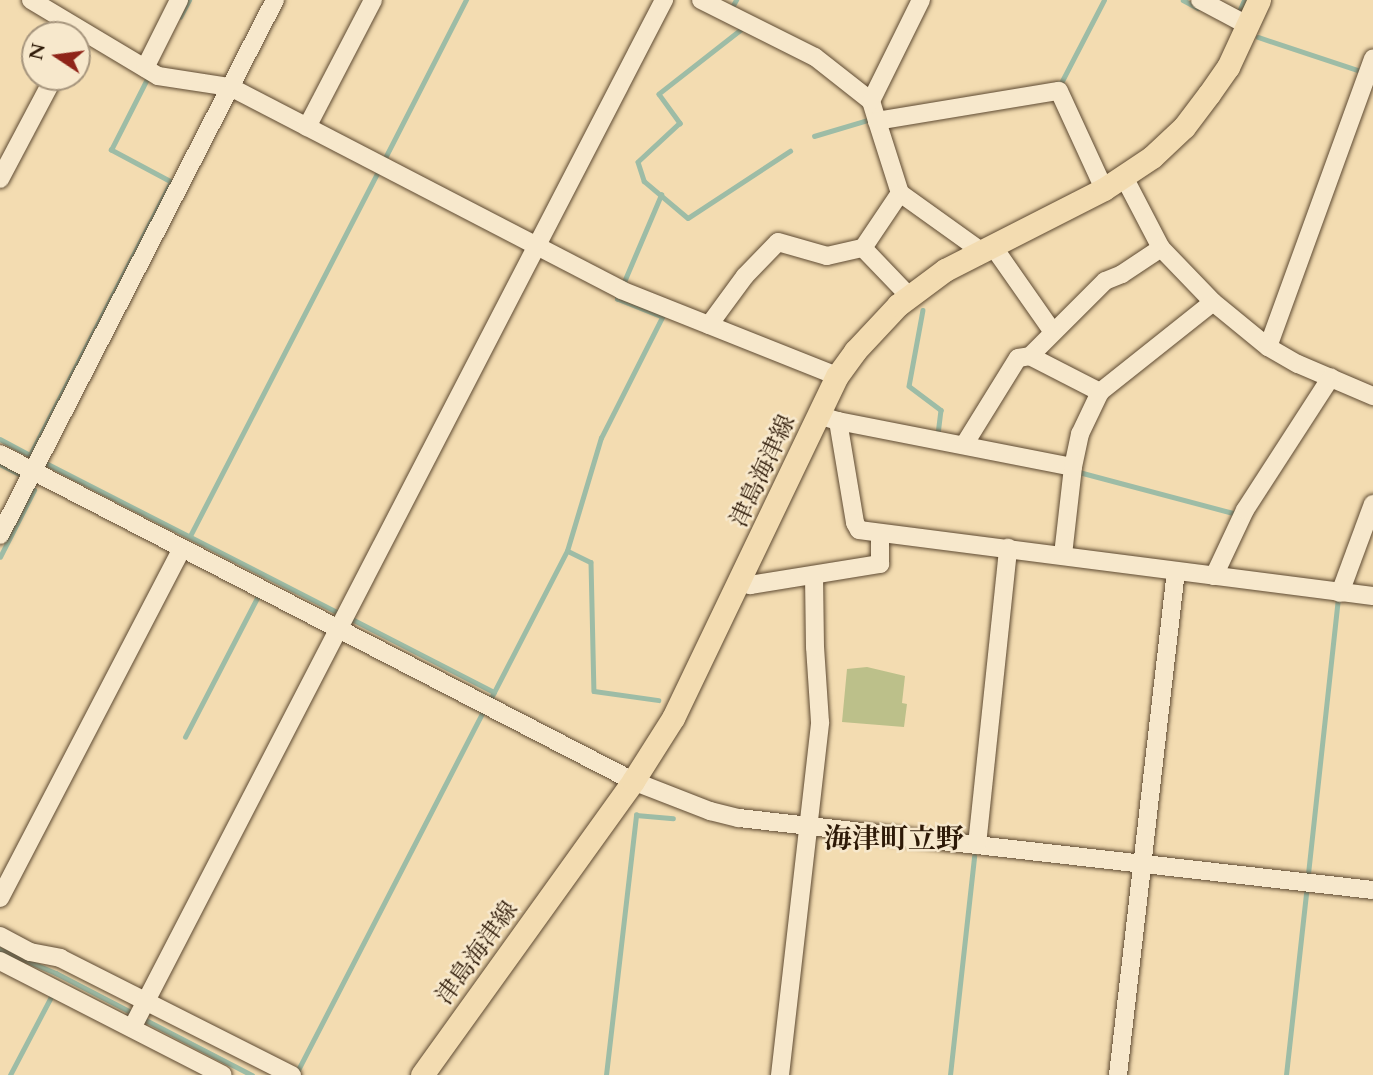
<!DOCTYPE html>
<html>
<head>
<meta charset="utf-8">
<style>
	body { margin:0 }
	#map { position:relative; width:1373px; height:1075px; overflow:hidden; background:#f3dcb1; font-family:Cardo,"Noto Serif JP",serif }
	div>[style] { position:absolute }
	.green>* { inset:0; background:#bcc08a }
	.stream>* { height:4.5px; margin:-2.25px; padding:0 2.25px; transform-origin:2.25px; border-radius:2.25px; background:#9dbca6 }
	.roads { filter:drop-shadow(0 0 2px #5e4a32) drop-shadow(0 0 2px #5e4a32) }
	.minor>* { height:18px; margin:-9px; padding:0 9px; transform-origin:9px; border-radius:9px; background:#f7e8cc }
	.major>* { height:23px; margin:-11.5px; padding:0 11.5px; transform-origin:11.5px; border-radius:11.5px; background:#f3dcb1 }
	span { translate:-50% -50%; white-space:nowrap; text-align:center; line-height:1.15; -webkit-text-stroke:5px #f7e8cc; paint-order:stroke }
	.street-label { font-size:24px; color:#2d1907 }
	.quarter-label { font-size:28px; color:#2d1907; font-weight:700 }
	.north { position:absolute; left:21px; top:21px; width:70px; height:70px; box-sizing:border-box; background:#f7e8cc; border:2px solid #a6957d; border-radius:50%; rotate:283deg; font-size:19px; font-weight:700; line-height:28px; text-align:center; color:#2d1907 }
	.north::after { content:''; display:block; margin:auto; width:24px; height:32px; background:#8f2418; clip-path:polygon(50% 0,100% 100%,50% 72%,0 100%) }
</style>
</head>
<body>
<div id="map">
	<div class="green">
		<i style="clip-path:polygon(867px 667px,905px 676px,902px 703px,907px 704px,904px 727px,842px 722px,847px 669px)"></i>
	</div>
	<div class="stream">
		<i style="left:1183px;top:0;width:17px;rotate:28deg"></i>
		<i style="left:732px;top:7px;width:8px;rotate:-60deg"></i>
		<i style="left:1239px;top:12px;width:13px;rotate:-67deg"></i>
		<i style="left:180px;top:17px;width:19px;rotate:-62deg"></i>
		<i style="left:741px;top:30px;width:104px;rotate:142deg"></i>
		<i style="left:659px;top:94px;width:36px;rotate:54deg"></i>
		<i style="left:680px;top:123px;width:57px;rotate:137.1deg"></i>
		<i style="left:638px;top:162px;width:20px;rotate:72deg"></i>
		<i style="left:644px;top:181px;width:57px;rotate:40.1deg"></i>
		<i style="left:688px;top:218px;width:122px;rotate:-33.3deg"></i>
		<i style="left:1258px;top:37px;width:112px;rotate:18.3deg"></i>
		<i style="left:1055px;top:84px;width:6px;rotate:-9deg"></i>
		<i style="left:1061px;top:83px;width:93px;rotate:-62.6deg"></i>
		<i style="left:814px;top:136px;width:56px;rotate:-16.5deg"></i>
		<i style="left:384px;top:160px;width:180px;rotate:-62.9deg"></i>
		<i style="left:624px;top:282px;width:95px;rotate:-67deg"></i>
		<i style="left:923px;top:310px;width:77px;rotate:100.4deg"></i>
		<i style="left:909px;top:386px;width:40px;rotate:37deg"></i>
		<i style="left:941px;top:410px;width:24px;rotate:97deg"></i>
		<i style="left:0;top:439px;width:34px;rotate:28deg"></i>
		<i style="left:30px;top:455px;width:307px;rotate:-62.7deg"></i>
		<i style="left:171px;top:182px;width:68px;rotate:-151.9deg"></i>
		<i style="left:111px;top:150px;width:80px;rotate:-63.1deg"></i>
		<i style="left:44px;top:462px;width:334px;rotate:27.1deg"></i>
		<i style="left:0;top:464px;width:27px;rotate:27deg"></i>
		<i style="left:1079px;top:472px;width:163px;rotate:14.9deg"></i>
		<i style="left:190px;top:536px;width:411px;rotate:-62.7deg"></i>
		<i style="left:568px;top:551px;width:25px;rotate:26deg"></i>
		<i style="left:591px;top:562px;width:129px;rotate:88.7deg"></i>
		<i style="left:594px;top:691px;width:65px;rotate:8deg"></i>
		<i style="left:0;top:557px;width:75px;rotate:-63.1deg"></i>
		<i style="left:350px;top:618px;width:162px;rotate:27.2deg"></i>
		<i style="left:491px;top:698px;width:165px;rotate:-62.7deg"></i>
		<i style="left:567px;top:551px;width:118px;rotate:-73.3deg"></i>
		<i style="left:601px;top:438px;width:136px;rotate:-63.2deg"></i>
		<i style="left:662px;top:317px;width:48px;rotate:-158.2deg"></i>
		<i style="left:617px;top:299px;width:4px;rotate:-63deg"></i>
		<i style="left:185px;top:737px;width:159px;rotate:-62.6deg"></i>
		<i style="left:1308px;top:874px;width:276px;rotate:-83.8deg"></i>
		<i style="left:0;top:949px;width:61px;rotate:23.2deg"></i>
		<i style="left:56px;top:973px;width:89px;rotate:27.4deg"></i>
		<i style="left:142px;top:1018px;width:124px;rotate:27.4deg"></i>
		<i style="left:297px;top:1072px;width:404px;rotate:-62.7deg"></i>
		<i style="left:10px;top:1075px;width:90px;rotate:-62.3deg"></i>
		<i style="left:606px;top:1075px;width:262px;rotate:-83.4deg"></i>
		<i style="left:636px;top:815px;width:37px;rotate:5deg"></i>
		<i style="left:950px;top:1075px;width:220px;rotate:-83.7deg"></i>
		<i style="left:1286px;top:1075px;width:183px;rotate:-83.7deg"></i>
	</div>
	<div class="roads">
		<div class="minor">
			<i style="left:31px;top:0;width:148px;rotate:30.9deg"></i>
			<i style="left:158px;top:76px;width:73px;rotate:8.7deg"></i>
			<i style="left:230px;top:87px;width:441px;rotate:27.4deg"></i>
			<i style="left:621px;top:290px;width:232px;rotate:21.7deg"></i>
			<i style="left:701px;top:0;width:127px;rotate:26.6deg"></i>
			<i style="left:815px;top:57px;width:71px;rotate:38.2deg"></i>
			<i style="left:871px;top:101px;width:21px;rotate:73deg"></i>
			<i style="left:877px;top:121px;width:184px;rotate:-9.4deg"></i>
			<i style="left:1059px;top:91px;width:108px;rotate:65.3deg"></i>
			<i style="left:1200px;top:0;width:55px;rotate:28deg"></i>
			<i style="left:145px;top:68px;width:76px;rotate:-63.4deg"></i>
			<i style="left:871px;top:101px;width:113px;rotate:-63.7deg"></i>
			<i style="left:877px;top:121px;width:76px;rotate:72.3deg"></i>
			<i style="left:900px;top:193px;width:100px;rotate:35.6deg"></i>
			<i style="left:307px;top:127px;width:143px;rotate:-62.5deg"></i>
			<i style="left:1124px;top:177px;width:80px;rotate:62.5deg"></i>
			<i style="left:1161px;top:248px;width:75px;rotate:46.1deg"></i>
			<i style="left:1213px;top:302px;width:71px;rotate:39.3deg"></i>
			<i style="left:1268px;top:347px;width:34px;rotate:30deg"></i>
			<i style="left:1298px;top:364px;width:82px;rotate:23.1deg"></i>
			<i style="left:0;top:179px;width:115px;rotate:-62.1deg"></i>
			<i style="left:900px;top:193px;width:66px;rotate:123.9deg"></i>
			<i style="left:863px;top:248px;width:66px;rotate:46.2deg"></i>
			<i style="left:992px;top:245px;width:106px;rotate:55deg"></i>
			<i style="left:709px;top:325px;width:61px;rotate:-53.7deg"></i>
			<i style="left:745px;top:276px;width:47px;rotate:-45.9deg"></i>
			<i style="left:778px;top:242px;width:51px;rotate:15.9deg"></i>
			<i style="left:827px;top:256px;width:37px;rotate:-13deg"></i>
			<i style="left:1268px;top:347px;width:307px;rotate:-70deg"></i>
			<i style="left:1030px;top:356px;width:79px;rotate:27.2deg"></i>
			<i style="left:818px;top:415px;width:21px;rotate:17deg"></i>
			<i style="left:838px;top:421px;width:103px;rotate:80.5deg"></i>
			<i style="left:855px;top:523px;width:8px;rotate:60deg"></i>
			<i style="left:859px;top:530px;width:518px;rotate:7.32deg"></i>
			<i style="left:838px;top:421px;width:239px;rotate:11.1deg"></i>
			<i style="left:1073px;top:467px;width:89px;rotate:96.5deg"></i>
			<i style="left:964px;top:445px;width:102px;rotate:-58.2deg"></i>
			<i style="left:1018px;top:358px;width:12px;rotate:-9deg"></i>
			<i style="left:1030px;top:356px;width:106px;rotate:-45deg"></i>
			<i style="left:1105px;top:281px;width:18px;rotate:-22deg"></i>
			<i style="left:1122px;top:274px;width:47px;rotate:-33.7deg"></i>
			<i style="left:0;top:454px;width:712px;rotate:27.32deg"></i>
			<i style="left:633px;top:781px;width:83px;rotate:21.3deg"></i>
			<i style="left:710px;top:811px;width:30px;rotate:14deg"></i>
			<i style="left:739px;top:818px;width:638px;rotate:6.48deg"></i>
			<i style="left:1073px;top:467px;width:34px;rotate:-78deg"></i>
			<i style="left:1080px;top:434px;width:47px;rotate:-64.5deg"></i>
			<i style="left:1100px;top:392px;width:144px;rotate:-38.5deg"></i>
			<i style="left:0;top:535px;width:602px;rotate:-62.8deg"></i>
			<i style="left:1214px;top:576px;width:73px;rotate:-64.8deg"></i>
			<i style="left:1245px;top:510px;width:158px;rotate:-57.1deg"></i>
			<i style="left:740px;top:581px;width:11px;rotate:22deg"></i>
			<i style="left:750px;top:585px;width:132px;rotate:-9.2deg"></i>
			<i style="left:880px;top:564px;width:31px;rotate:-90deg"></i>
			<i style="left:1340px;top:593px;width:95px;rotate:-69.7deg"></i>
			<i style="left:977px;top:845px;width:299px;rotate:-84deg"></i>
			<i style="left:0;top:898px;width:394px;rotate:-62.5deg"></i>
			<i style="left:0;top:936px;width:34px;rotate:28deg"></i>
			<i style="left:30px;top:952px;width:31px;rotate:11deg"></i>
			<i style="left:60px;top:958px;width:260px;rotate:26.8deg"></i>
			<i style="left:0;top:961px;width:250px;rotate:27.1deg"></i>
			<i style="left:132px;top:1028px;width:1158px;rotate:-62.64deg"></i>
			<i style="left:780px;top:1075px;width:355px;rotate:-83.5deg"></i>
			<i style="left:820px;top:722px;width:75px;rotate:-93.8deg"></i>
			<i style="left:815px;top:647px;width:72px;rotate:-90.8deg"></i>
			<i style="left:1118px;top:1075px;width:507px;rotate:-83.44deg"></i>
		</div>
		<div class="major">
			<i style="left:422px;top:1075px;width:362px;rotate:-54.3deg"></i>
			<i style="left:633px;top:781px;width:75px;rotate:-57.6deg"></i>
			<i style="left:673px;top:718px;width:379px;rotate:-64.4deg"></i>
			<i style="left:837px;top:376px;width:31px;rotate:-54deg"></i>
			<i style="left:855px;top:351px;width:63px;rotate:-46.9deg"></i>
			<i style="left:898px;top:305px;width:59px;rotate:-36.7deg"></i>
			<i style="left:945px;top:270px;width:178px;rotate:-27deg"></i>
			<i style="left:1104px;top:189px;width:58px;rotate:-33.7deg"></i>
			<i style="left:1152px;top:157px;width:44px;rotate:-43.2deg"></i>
			<i style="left:1184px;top:127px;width:41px;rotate:-52.9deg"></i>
			<i style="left:1209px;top:94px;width:33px;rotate:-55deg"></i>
			<i style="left:1228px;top:67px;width:74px;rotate:-65.2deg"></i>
		</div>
	</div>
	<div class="street-label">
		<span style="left:763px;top:471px;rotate:-65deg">津島海津線</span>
		<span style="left:477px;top:953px;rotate:-54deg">津島海津線</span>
	</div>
	<div class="quarter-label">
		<span style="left:894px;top:839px">海津町立野</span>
	</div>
	<div class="north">N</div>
</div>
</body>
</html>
